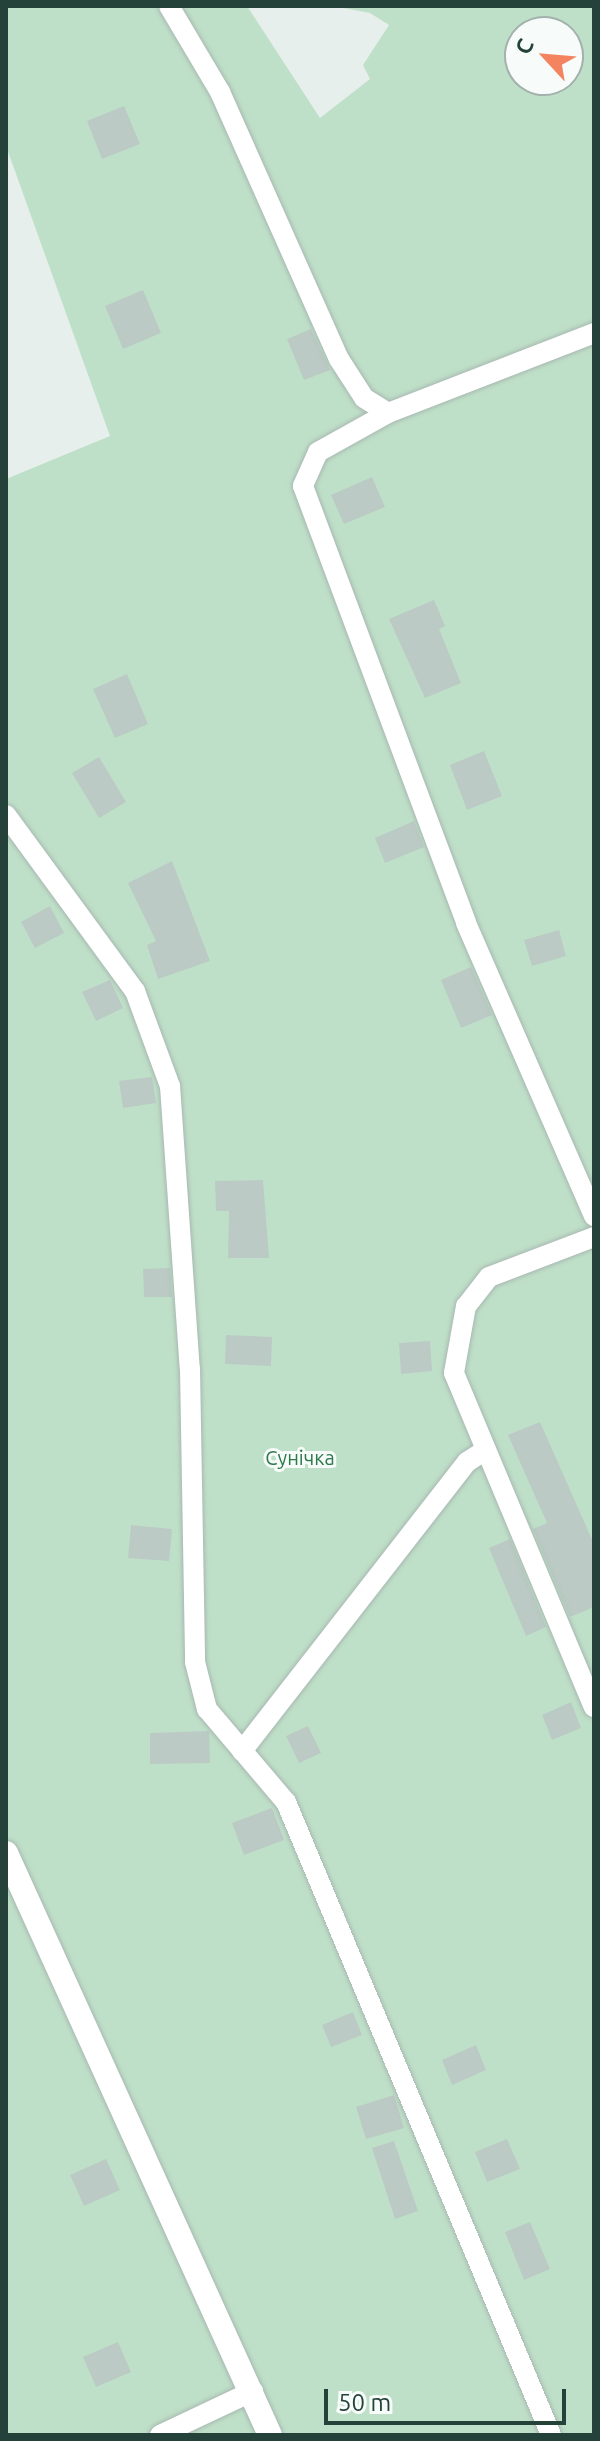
<!DOCTYPE html>
<html>
<head>
<meta charset="utf-8">
<style>
	body { margin:0 }
	#map { position:relative; width:600px; height:2441px; overflow:hidden; background:#e6efeb; font-family:Ubuntu,sans-serif }
	div>[style] { position:absolute }
	.green>* { inset:0; background:#bfe0c8 }
	.building>* { inset:0; background:#bbcac4 }
	.roads { filter:drop-shadow(0 0 2px #a8b8b2) drop-shadow(0 0 2px #a8b8b2) }
	.lane>* { height:20px; margin:-10px; padding:0 10px; transform-origin:10px; border-radius:10px; background:#fff }
	.street>* { height:24px; margin:-12px; padding:0 12px; transform-origin:12px; border-radius:12px; background:#fff }
	span { translate:-50% -50%; white-space:nowrap; text-align:center; line-height:1.15; -webkit-text-stroke:6px #f7fbf9; paint-order:stroke }
	.park-label { font-size:20px; color:#2d7a4b }
	.frame { position:absolute; inset:0; border:8px solid #24423a; pointer-events:none }
	.north { position:absolute; left:504px; top:16px; width:80px; height:80px; box-sizing:border-box; background:#f7fbf9; border:2px solid #a3b1ad; border-radius:50%; rotate:296deg; font-size:22px; font-weight:700; line-height:32px; text-align:center; color:#24423a }
	.north::after { content:''; display:block; margin:auto; width:28px; height:36px; background:#f4845f; clip-path:polygon(50% 0,100% 100%,50% 72%,0 100%) }
	.scale { position:absolute; left:324px; top:2389px; width:242px; height:36px; box-sizing:border-box; border:4px solid #24423a; border-top:0; padding-left:10px; font-size:24px; line-height:28px; white-space:nowrap; color:#24423a; -webkit-text-stroke:6px #f7fbf9; paint-order:stroke }
</style>
</head>
<body>
<div id="map">
	<div class="green">
		<i style="clip-path:polygon(evenodd,6px 6px,247px 6px,320px 118px,370px 79px,363px 65px,389px 25px,370px 13px,333px 6px,594px 6px,594px 2435px,6px 2435px,6px 479px,110px 436px,6px 146px,6px 6px,520px 32px,568px 32px,568px 80px,520px 80px,520px 32px)"></i>
	</div>
	<div class="building">
		<i style="clip-path:polygon(124px 106px,140px 144px,102px 159px,87px 121px)"></i>
		<i style="clip-path:polygon(143px 290px,161px 333px,123px 349px,105px 306px)"></i>
		<i style="clip-path:polygon(311px 329px,330px 370px,304px 380px,287px 339px)"></i>
		<i style="clip-path:polygon(372px 477px,385px 507px,344px 524px,331px 495px)"></i>
		<i style="clip-path:polygon(434px 600px,445px 626px,439px 629px,461px 683px,425px 698px,389px 619px)"></i>
		<i style="clip-path:polygon(127px 674px,148px 724px,115px 738px,93px 689px)"></i>
		<i style="clip-path:polygon(484px 751px,502px 796px,467px 810px,450px 765px)"></i>
		<i style="clip-path:polygon(99px 757px,126px 802px,99px 818px,72px 773px)"></i>
		<i style="clip-path:polygon(414px 821px,424px 847px,385px 863px,375px 838px)"></i>
		<i style="clip-path:polygon(172px 861px,210px 961px,158px 979px,147px 945px,156px 941px,128px 883px)"></i>
		<i style="clip-path:polygon(50px 906px,64px 933px,35px 948px,21px 922px)"></i>
		<i style="clip-path:polygon(559px 930px,566px 956px,532px 966px,524px 940px)"></i>
		<i style="clip-path:polygon(471px 967px,492px 1015px,461px 1028px,441px 980px)"></i>
		<i style="clip-path:polygon(110px 980px,123px 1008px,96px 1021px,82px 992px)"></i>
		<i style="clip-path:polygon(152px 1077px,156px 1103px,123px 1108px,119px 1081px)"></i>
		<i style="clip-path:polygon(263px 1180px,269px 1258px,228px 1258px,229px 1211px,216px 1211px,215px 1181px)"></i>
		<i style="clip-path:polygon(170px 1268px,172px 1297px,144px 1297px,143px 1269px)"></i>
		<i style="clip-path:polygon(226px 1335px,272px 1337px,271px 1366px,225px 1364px)"></i>
		<i style="clip-path:polygon(430px 1341px,432px 1371px,401px 1374px,399px 1343px)"></i>
		<i style="clip-path:polygon(540px 1422px,594px 1544px,594px 1607px,570px 1617px,533px 1529px,547px 1523px,508px 1435px)"></i>
		<i style="clip-path:polygon(131px 1525px,172px 1529px,169px 1561px,128px 1558px)"></i>
		<i style="clip-path:polygon(510px 1539px,546px 1627px,526px 1636px,489px 1548px)"></i>
		<i style="clip-path:polygon(571px 1702px,581px 1728px,552px 1740px,542px 1715px)"></i>
		<i style="clip-path:polygon(308px 1726px,321px 1753px,299px 1763px,286px 1736px)"></i>
		<i style="clip-path:polygon(209px 1731px,210px 1763px,150px 1764px,150px 1733px)"></i>
		<i style="clip-path:polygon(272px 1808px,284px 1840px,244px 1855px,232px 1823px)"></i>
		<i style="clip-path:polygon(353px 2012px,362px 2035px,331px 2047px,322px 2025px)"></i>
		<i style="clip-path:polygon(476px 2045px,486px 2070px,452px 2085px,442px 2060px)"></i>
		<i style="clip-path:polygon(394px 2095px,404px 2128px,366px 2139px,356px 2107px)"></i>
		<i style="clip-path:polygon(507px 2139px,520px 2169px,487px 2182px,475px 2152px)"></i>
		<i style="clip-path:polygon(394px 2141px,418px 2211px,395px 2219px,372px 2148px)"></i>
		<i style="clip-path:polygon(106px 2159px,120px 2190px,84px 2206px,70px 2175px)"></i>
		<i style="clip-path:polygon(530px 2222px,550px 2269px,524px 2280px,505px 2232px)"></i>
		<i style="clip-path:polygon(118px 2342px,131px 2372px,96px 2387px,83px 2357px)"></i>
	</div>
	<div class="roads">
		<div class="lane">
			<i style="left:169px;top:6px;width:100px;rotate:59.3deg"></i>
			<i style="left:220px;top:92px;width:292px;rotate:66deg"></i>
			<i style="left:339px;top:359px;width:46px;rotate:57.3deg"></i>
			<i style="left:364px;top:398px;width:28px;rotate:32deg"></i>
			<i style="left:388px;top:413px;width:221px;rotate:-21.2deg"></i>
			<i style="left:388px;top:413px;width:80px;rotate:150.9deg"></i>
			<i style="left:318px;top:452px;width:37px;rotate:114deg"></i>
			<i style="left:303px;top:486px;width:466px;rotate:69.5deg"></i>
			<i style="left:466px;top:923px;width:320px;rotate:66.4deg"></i>
			<i style="left:6px;top:815px;width:218px;rotate:53.8deg"></i>
			<i style="left:135px;top:991px;width:101px;rotate:69.8deg"></i>
			<i style="left:170px;top:1086px;width:284px;rotate:86deg"></i>
			<i style="left:190px;top:1369px;width:293px;rotate:89deg"></i>
			<i style="left:195px;top:1662px;width:49px;rotate:75.7deg"></i>
			<i style="left:207px;top:1709px;width:122px;rotate:49.7deg"></i>
			<i style="left:286px;top:1802px;width:686px;rotate:67.28deg"></i>
			<i style="left:594px;top:1237px;width:112px;rotate:159.1deg"></i>
			<i style="left:489px;top:1277px;width:37px;rotate:128deg"></i>
			<i style="left:466px;top:1306px;width:68px;rotate:100.2deg"></i>
			<i style="left:454px;top:1373px;width:362px;rotate:67.3deg"></i>
			<i style="left:242px;top:1751px;width:366px;rotate:-52.1deg"></i>
			<i style="left:467px;top:1462px;width:20px;rotate:-33deg"></i>
			<i style="left:160px;top:2435px;width:103px;rotate:-25.3deg"></i>
		</div>
		<div class="street">
			<i style="left:6px;top:1853px;width:639px;rotate:65.6deg"></i>
		</div>
	</div>
	<div class="park-label">
		<span style="left:300px;top:1457px">Сунічка</span>
	</div>
	<div class="frame"></div>
	<div class="north">С</div>
	<div class="scale">50 m</div>
</div>
</body>
</html>
